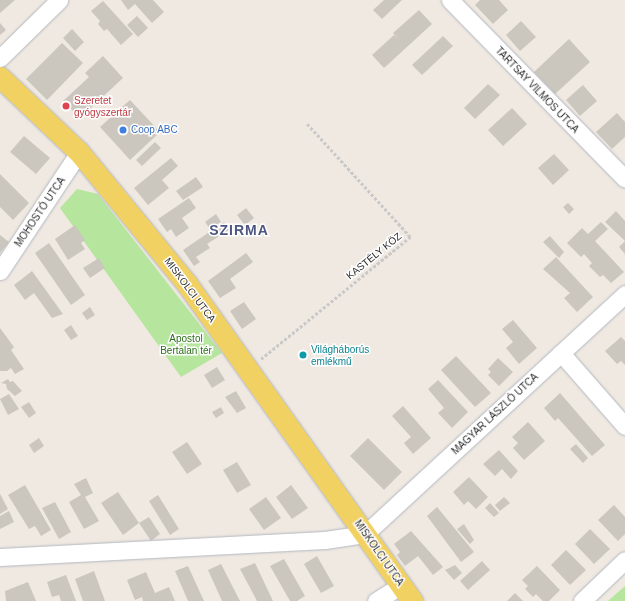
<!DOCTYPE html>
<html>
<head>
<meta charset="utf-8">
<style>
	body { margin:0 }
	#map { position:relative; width:625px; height:601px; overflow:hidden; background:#efe9e1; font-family:Helvetica,sans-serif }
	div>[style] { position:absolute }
	.green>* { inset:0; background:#b6e59e }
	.building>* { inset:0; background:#cbc7bf }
	.path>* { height:2.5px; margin-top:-1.25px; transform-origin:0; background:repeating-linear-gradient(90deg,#c9c9c9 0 3px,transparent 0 5px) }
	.roads { filter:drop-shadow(0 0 1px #b4b7c1) drop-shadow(0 0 1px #b4b7c1) }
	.minor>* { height:17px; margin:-8.5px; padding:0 8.5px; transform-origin:8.5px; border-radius:8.5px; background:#fff }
	.major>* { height:21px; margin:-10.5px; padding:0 10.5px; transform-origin:10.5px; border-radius:10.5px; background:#f2d163 }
	.dots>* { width:11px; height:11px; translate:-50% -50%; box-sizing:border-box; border:2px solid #fff; border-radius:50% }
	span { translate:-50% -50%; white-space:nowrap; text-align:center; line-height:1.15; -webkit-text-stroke:3px #fff; paint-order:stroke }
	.street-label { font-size:10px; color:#2e2e2e }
	.health-label { font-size:10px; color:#be3a42 }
	.left { translate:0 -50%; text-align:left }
	.shop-label { font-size:10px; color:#366cbe }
	.park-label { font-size:10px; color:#2c6e1b }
	.culture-label { font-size:10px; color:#0d838f }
	.district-label { font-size:14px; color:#4d5680; font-weight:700; letter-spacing:1px }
</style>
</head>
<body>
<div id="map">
	<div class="green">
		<i style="clip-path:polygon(77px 189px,98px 194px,222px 353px,181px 377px,60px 208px)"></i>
		<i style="clip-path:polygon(625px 586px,625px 601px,608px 601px)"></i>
	</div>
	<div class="building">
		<i style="clip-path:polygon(0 0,15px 0,0 13px)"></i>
		<i style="clip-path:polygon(121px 0,153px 0,164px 12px,152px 23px,135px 4px,128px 10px)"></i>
		<i style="clip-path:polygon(384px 0,402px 0,382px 19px,373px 10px)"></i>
		<i style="clip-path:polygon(480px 0,499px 0,508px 10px,493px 24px,475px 5px)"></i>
		<i style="clip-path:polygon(103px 1px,133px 34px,121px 45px,107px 29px,104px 31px,98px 24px,100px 21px,91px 11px)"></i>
		<i style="clip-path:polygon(419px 10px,432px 24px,384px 68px,372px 55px,394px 35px,398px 39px,393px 33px)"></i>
		<i style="clip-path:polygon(137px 16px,148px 28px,138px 37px,127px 25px)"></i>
		<i style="clip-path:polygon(521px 21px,536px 37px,520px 51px,506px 35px)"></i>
		<i style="clip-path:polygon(0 23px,6px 30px,0 35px)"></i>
		<i style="clip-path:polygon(72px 29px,84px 42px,75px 51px,63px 38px)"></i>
		<i style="clip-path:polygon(443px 36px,453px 46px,422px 75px,412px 65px)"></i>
		<i style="clip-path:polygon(569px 39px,590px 62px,555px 94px,534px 72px)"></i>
		<i style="clip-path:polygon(62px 43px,83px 63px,47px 100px,26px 79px)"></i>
		<i style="clip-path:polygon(103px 56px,123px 78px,80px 118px,63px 101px,89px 77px,85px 73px)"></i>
		<i style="clip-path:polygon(488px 84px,500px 95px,475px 119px,464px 108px)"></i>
		<i style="clip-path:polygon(583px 85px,597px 101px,580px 116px,566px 100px)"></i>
		<i style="clip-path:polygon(130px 100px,160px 132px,130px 160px,100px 127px)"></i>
		<i style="clip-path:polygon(512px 108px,527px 124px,503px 146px,488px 130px)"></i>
		<i style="clip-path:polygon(617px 113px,625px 122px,625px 137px,612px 149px,596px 132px)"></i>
		<i style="clip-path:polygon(24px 136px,50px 158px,36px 174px,10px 152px)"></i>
		<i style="clip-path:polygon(155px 142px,161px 148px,142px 166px,136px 160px)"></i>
		<i style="clip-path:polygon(554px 154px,569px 170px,553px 185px,538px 168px)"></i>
		<i style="clip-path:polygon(171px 158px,178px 166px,162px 180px,169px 188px,148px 205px,134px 188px)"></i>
		<i style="clip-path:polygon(0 174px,29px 203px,13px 220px,0 207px)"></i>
		<i style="clip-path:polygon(196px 177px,203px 187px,183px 200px,176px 191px)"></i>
		<i style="clip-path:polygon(189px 198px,196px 208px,182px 218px,189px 228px,176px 237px,171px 229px,167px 232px,158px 219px)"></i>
		<i style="clip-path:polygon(568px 203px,574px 209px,569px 214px,563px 207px)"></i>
		<i style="clip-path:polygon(246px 208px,254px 218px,245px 225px,237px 215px)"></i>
		<i style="clip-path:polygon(616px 211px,625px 221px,625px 254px,619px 247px,625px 241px,605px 222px)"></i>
		<i style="clip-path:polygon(216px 214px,221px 222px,210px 229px,205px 222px)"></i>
		<i style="clip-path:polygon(224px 222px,229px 230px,207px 244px,210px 248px,196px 257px,200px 262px,194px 266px,183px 250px)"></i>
		<i style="clip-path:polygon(601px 222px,608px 229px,595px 241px,624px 272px,611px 283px,603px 275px,600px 277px,589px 266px,592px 263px,584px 254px,581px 257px,567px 243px,582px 228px,588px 234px)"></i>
		<i style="clip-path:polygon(75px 225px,85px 240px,81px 243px,85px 249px,68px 260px,55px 239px)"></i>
		<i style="clip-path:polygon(0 235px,9px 242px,0 253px)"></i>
		<i style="clip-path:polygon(550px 236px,564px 252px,559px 258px,543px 242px)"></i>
		<i style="clip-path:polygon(49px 243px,85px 295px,71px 305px,35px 253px)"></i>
		<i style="clip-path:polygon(246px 253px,253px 262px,230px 279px,236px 288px,220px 298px,208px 281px)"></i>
		<i style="clip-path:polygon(556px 257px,593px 297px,577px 312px,564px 298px,570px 293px,543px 269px)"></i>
		<i style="clip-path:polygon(99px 258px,105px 268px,90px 278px,83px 268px)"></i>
		<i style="clip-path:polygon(32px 271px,63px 314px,52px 318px,34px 293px,25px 300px,14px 285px)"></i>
		<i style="clip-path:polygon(244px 302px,256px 319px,242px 329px,230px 311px)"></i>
		<i style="clip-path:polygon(90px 307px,95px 315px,87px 320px,82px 313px)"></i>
		<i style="clip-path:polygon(513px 320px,537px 348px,519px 364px,506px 348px,513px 342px,502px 329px)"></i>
		<i style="clip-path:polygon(71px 325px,78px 336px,71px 340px,64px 330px)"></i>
		<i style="clip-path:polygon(0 328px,14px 347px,11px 350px,24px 369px,15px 374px,11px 368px,7px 371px,0 371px)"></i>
		<i style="clip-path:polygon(621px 337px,625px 341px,625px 365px,621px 361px,617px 364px,605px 351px)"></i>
		<i style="clip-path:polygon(456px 356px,491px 393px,475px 407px,441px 370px)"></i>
		<i style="clip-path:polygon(498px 358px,513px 372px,499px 386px,488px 375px,491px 372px,488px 369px)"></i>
		<i style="clip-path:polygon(217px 367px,225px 380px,212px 388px,204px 375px)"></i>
		<i style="clip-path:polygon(8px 379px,10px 382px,13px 381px,22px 391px,15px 396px,7px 389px,6px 384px,1px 383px)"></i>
		<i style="clip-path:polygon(438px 380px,468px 412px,452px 428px,438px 413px,444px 408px,428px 389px)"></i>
		<i style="clip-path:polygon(236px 391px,246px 408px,237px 413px,225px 397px)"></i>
		<i style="clip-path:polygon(560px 393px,605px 445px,592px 456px,558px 418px,555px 421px,544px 408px)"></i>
		<i style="clip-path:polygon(9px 394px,19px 409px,8px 415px,0 399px)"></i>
		<i style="clip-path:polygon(29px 402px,36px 413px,29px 418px,21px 407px)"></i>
		<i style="clip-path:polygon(403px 406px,431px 438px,413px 454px,404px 443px,411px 437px,392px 416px)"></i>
		<i style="clip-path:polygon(221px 407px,224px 413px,216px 418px,212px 412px)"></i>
		<i style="clip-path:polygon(528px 422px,545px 441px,524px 460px,513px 448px,518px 443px,512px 437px)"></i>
		<i style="clip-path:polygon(39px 438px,44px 446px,34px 453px,29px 445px)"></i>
		<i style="clip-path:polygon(368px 438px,402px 472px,384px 490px,350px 456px)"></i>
		<i style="clip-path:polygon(187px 442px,202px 464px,187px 474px,172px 452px)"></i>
		<i style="clip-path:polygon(576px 444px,588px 458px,583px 463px,570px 449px)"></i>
		<i style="clip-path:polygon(499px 450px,518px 471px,511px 479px,502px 469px,495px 476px,483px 464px)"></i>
		<i style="clip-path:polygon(237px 462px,251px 485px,237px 493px,223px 470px)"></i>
		<i style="clip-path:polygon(469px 477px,488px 497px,476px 509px,468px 501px,464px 505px,453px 492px)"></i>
		<i style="clip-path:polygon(86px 478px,93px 493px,85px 497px,99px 521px,84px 529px,69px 502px,81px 495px,74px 484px)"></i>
		<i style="clip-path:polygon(25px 485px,51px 530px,41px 536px,35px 526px,29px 529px,8px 495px)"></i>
		<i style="clip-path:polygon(291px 485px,308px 508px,292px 519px,276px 497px)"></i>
		<i style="clip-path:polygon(118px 492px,139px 523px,123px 535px,101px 503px)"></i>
		<i style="clip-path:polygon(0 494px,8px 509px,0 514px)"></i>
		<i style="clip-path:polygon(158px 495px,179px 529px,170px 535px,149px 501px)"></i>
		<i style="clip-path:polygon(266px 497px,281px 518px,264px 530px,249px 509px)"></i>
		<i style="clip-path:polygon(504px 497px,510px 503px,500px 511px,495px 505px)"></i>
		<i style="clip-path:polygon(55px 502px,71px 532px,59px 539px,42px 508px)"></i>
		<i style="clip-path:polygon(490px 503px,499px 513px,494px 517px,485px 508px)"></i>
		<i style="clip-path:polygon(614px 505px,625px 517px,625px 534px,618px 541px,598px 520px)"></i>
		<i style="clip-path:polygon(437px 507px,474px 552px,461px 562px,427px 516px)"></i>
		<i style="clip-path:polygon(9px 511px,14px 522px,0 529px,0 516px)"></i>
		<i style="clip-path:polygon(149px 517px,160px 534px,151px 541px,139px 523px)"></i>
		<i style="clip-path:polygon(464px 524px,474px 540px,470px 544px,457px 529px)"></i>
		<i style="clip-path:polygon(590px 529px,610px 549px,594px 564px,575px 544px)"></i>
		<i style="clip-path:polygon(411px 531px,443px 567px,433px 575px,418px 556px,405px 566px,397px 555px,400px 552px,394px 544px)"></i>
		<i style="clip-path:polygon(566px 550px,586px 570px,570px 585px,551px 565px)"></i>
		<i style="clip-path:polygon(317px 556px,334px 586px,321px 593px,304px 564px)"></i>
		<i style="clip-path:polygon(284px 559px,305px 596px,297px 601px,290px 601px,270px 566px)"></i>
		<i style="clip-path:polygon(482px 561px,490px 570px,468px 590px,460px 581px)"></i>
		<i style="clip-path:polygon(255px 563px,273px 601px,257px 601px,240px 569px)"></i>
		<i style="clip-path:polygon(221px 564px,240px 601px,222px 601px,208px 570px)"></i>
		<i style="clip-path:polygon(455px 565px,462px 573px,454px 580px,445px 570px)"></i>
		<i style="clip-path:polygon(188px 566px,204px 601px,188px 601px,175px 571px)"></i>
		<i style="clip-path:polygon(537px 566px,560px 590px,549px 601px,543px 601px,536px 594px,533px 597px,525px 589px,528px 586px,522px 580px)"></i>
		<i style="clip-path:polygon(94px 571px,105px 601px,83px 601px,75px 579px)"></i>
		<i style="clip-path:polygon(146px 572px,155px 593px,169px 587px,175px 601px,143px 601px,142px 597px,135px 600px,127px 580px)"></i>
		<i style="clip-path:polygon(66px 575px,76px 601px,61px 601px,59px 595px,52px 597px,47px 582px)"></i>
		<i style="clip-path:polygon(28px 582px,36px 601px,6px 601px,5px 591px)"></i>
		<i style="clip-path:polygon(515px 593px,523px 601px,507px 601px)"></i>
	</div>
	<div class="path">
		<i style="left:261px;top:359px;width:193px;rotate:-39.3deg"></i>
		<i style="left:410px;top:237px;width:154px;rotate:-132.4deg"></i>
	</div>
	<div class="roads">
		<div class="minor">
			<i style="left:450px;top:0;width:250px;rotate:45.6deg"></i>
			<i style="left:0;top:58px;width:83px;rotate:-44.5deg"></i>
			<i style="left:0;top:271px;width:143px;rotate:-56.4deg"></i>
			<i style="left:561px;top:353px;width:97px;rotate:48.8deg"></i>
			<i style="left:0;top:557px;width:325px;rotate:-3deg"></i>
			<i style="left:325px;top:540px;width:40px;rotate:-8.5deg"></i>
			<i style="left:365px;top:534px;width:354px;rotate:-42.7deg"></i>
			<i style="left:376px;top:601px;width:31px;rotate:-32deg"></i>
			<i style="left:582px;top:601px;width:59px;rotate:-43.6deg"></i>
		</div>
		<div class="major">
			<i style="left:0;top:77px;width:109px;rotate:43.5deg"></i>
			<i style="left:79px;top:152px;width:171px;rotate:50.7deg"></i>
			<i style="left:187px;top:284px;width:389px;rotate:54.6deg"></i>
		</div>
	</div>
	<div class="dots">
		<i style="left:66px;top:106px;background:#e0444e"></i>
		<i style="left:123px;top:130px;background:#3f7fe0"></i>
		<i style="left:303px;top:355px;background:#0f9aa8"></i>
	</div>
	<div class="street-label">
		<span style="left:537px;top:90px;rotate:46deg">TARTSAY VILMOS UTCA</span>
		<span style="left:40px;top:212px;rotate:-56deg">MOHOSTÓ UTCA</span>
		<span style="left:374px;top:256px;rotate:-39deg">KASTÉLY KÖZ</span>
		<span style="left:190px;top:290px;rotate:53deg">MISKOLCI UTCA</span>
		<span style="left:495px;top:414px;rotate:-43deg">MAGYAR LÁSZLÓ UTCA</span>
		<span style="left:379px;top:553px;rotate:55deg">MISKOLCI UTCA</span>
	</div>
	<div class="health-label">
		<span class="left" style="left:74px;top:106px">Szeretet<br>gyógyszertár</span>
	</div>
	<div class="shop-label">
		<span class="left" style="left:131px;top:130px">Coop ABC</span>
	</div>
	<div class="park-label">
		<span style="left:186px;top:344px">Apostol<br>Bertalan tér</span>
	</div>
	<div class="culture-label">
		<span class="left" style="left:311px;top:355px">Világháborús<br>emlékmű</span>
	</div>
	<div class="district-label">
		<span style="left:239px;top:230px">SZIRMA</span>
	</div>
</div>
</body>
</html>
